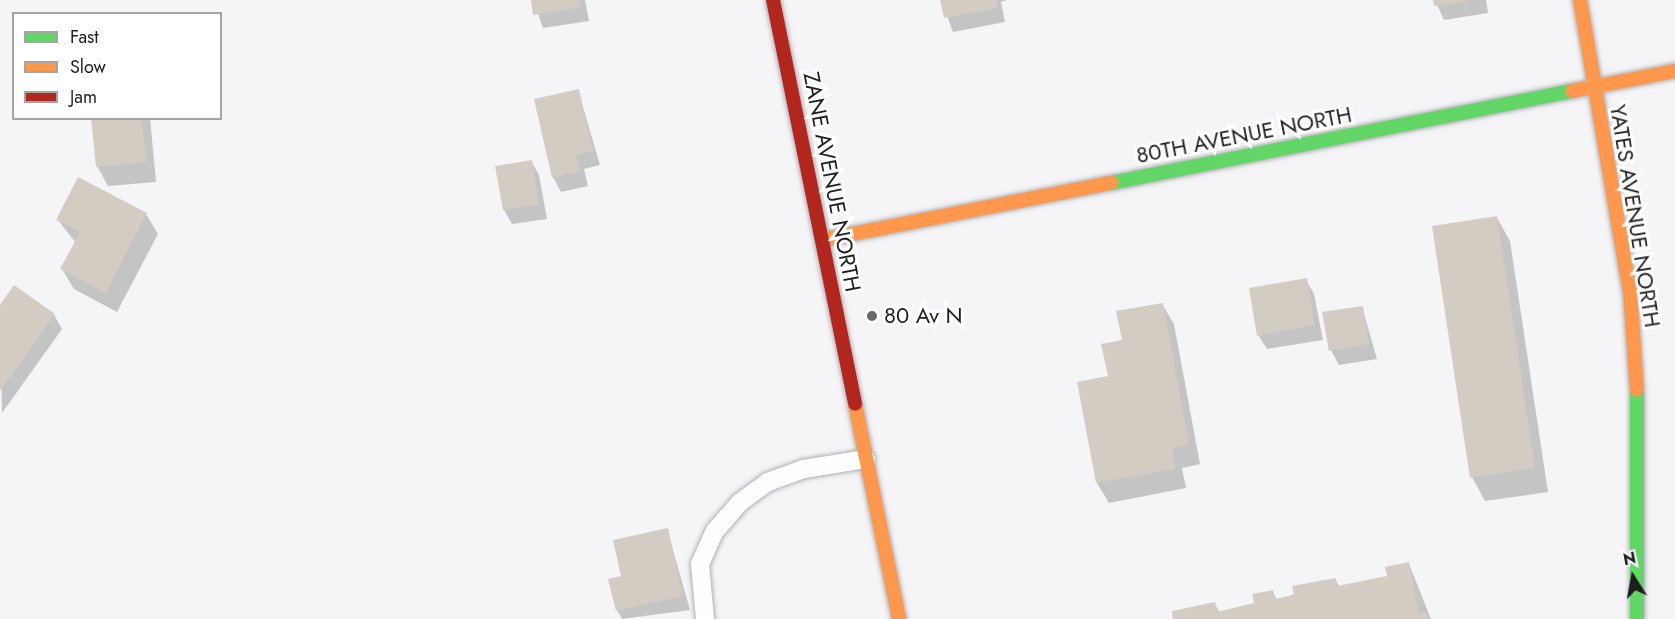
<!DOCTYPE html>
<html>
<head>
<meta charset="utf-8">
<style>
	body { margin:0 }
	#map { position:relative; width:1675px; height:619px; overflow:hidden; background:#f5f5f7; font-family:Jost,sans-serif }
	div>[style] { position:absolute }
	.shadow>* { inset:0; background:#0003 }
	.building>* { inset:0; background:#d3ccc2 }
	.roads { filter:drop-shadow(0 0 2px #b2b2b4) drop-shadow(0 0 2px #b2b2b4) }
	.lane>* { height:18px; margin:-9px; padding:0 9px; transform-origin:9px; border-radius:9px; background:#fefefe }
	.fast>* { height:14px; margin:-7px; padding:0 7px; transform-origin:7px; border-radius:7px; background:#63d668 }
	.slow>* { height:14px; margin:-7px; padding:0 7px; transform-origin:7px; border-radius:7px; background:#ff974d }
	.jam>* { height:14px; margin:-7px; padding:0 7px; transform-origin:7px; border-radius:7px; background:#b3261e }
	.dots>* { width:16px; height:16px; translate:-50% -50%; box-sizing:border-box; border:3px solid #fff; border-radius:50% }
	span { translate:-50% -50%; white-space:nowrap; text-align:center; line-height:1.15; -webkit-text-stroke:6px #fff; paint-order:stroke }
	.street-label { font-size:22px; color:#1e1e1f }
	.poi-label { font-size:22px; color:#1e1e1f }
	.left { translate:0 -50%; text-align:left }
	.legend { position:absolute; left:12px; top:12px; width:210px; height:108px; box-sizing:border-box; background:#fff; border:2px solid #a5a5a5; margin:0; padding:8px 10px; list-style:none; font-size:18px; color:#1e1e1f }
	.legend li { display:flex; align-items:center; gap:12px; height:30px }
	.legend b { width:30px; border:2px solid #a5a5a5 }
	.north { position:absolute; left:1603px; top:547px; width:60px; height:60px; -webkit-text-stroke:4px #fff; paint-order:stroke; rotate:349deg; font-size:16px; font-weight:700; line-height:24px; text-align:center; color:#1e1e1f }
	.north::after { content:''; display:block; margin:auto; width:21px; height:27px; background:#1e1e1f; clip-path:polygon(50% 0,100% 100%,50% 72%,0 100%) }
</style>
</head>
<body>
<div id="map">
	<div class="shadow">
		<i style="clip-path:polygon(533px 0,585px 0,589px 21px,543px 28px)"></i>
		<i style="clip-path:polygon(941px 0,1007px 0,1001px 2px,1005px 22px,953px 32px)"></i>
		<i style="clip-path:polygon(1435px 0,1486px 0,1488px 13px,1444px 20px)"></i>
		<i style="clip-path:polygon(578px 90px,600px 165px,584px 169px,588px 186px,561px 192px,553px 177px)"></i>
		<i style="clip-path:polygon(92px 118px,150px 118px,156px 182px,108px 186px,97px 166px)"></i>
		<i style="clip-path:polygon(531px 161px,539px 175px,547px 219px,512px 224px,504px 210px,497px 167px)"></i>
		<i style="clip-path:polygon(146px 214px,158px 234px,117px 312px,74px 289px,62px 269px,76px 243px,58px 220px)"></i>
		<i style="clip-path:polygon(1497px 218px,1510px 241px,1548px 492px,1485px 501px,1472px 477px)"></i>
		<i style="clip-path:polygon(1306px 280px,1314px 294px,1323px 340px,1267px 349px,1258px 335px)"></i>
		<i style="clip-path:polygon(1162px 304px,1174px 324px,1200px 464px,1182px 468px,1186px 488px,1109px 503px,1097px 483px,1078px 383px,1109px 377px,1123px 341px)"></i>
		<i style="clip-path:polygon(0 307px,54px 315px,62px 329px,2px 413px)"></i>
		<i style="clip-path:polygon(1362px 307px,1377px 359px,1339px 365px,1331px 350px)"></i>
		<i style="clip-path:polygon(667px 529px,690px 610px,622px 619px,617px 610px,623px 577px)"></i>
		<i style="clip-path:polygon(1409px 564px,1431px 619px,1175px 619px,1215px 604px,1220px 613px,1256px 604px,1273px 592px,1277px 600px,1335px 580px,1340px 587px,1389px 577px)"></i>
	</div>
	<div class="building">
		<i style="clip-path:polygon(531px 0,580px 0,581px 7px,533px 15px)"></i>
		<i style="clip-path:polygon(940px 0,996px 0,998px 8px,944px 18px)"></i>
		<i style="clip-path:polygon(1433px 0,1467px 0,1467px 1px,1434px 6px)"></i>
		<i style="clip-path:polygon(579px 89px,593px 151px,576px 155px,580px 171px,552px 178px,534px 99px)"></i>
		<i style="clip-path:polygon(91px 118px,142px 118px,146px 162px,96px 167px)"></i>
		<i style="clip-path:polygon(532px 160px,539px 205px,503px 210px,495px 166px)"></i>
		<i style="clip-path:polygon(78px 177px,147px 213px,106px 293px,60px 269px,80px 232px,56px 220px)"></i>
		<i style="clip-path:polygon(1497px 216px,1535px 468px,1470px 478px,1432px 226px)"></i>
		<i style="clip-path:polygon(1307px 278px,1315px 325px,1257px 336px,1249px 288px)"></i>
		<i style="clip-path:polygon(14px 285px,55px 314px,0 391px,0 305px)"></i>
		<i style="clip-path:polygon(1163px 303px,1189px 445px,1172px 448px,1175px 469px,1096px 483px,1077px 382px,1108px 376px,1101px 344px,1122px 340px,1116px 311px)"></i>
		<i style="clip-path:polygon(1363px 306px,1369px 344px,1329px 351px,1322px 312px)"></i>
		<i style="clip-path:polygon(668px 528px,683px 596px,616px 611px,608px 579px,621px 576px,613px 540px)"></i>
		<i style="clip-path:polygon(1409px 562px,1419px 613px,1427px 612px,1428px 619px,1173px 619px,1172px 611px,1215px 602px,1217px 612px,1254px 603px,1252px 594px,1273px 590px,1275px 599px,1294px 595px,1292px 586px,1336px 578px,1337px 586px,1387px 576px,1385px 567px)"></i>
	</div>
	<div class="roads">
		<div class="lane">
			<i style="left:705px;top:619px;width:55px;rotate:-95.2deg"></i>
			<i style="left:700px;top:564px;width:36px;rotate:-66deg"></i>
			<i style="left:715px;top:531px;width:37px;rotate:-49deg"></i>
			<i style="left:739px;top:503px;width:36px;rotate:-36deg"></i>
			<i style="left:768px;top:482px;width:38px;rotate:-20deg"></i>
			<i style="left:804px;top:469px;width:63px;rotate:-9.2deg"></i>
		</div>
		<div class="fast">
			<i style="left:1111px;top:183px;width:470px;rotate:-11.3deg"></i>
			<i style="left:1637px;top:390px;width:229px;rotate:90deg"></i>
		</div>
		<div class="slow">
			<i style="left:1580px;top:0;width:295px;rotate:80.3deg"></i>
			<i style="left:1630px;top:291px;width:99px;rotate:86deg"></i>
			<i style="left:1572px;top:91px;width:105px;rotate:-11deg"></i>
			<i style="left:822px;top:240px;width:295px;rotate:-11.2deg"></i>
			<i style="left:855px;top:404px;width:219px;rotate:78.4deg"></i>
		</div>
		<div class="jam">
			<i style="left:773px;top:0;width:412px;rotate:78.5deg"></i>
		</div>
	</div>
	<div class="dots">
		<i style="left:872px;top:316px;background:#69696b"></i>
	</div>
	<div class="street-label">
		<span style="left:1244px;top:135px;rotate:-11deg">80TH AVENUE NORTH</span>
		<span style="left:832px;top:182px;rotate:79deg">ZANE AVENUE NORTH</span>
		<span style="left:1635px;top:216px;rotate:81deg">YATES AVENUE NORTH</span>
	</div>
	<div class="poi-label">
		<span class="left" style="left:884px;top:316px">80 Av N</span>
	</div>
	<ul class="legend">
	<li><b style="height:8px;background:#63d668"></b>Fast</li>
	<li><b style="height:8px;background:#ff974d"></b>Slow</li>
	<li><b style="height:8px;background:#b3261e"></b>Jam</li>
	</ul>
	<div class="north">N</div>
</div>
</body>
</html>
